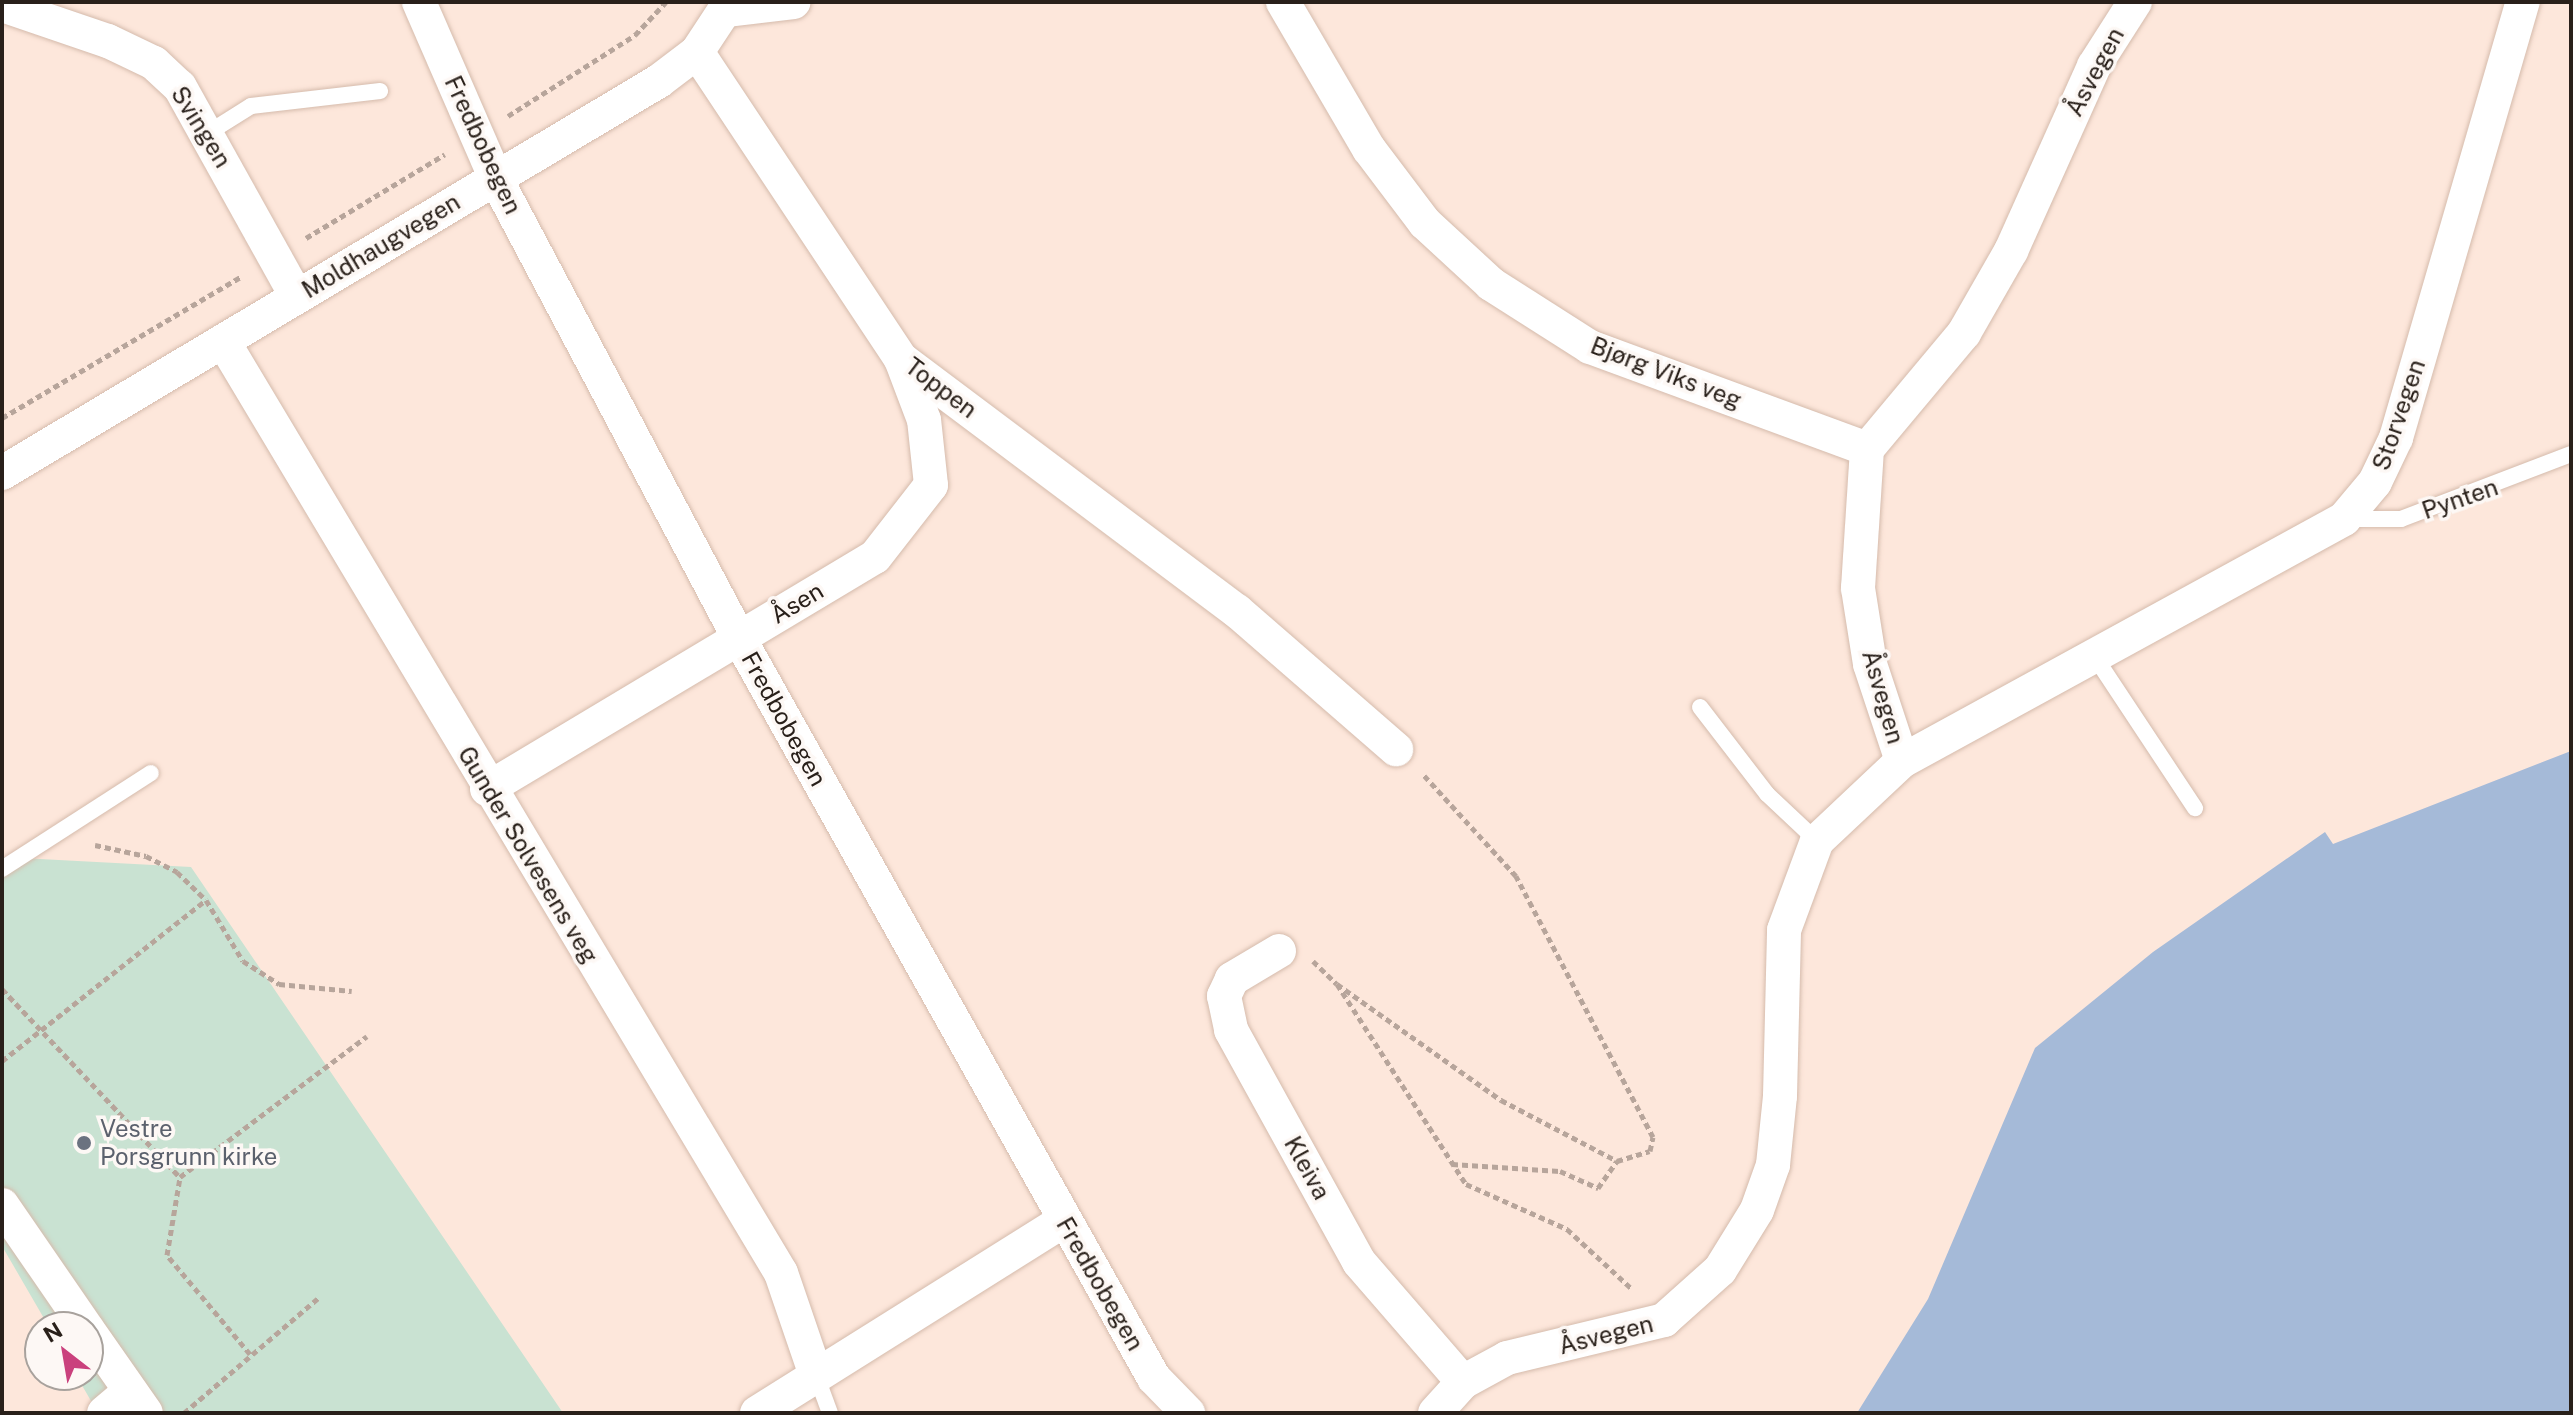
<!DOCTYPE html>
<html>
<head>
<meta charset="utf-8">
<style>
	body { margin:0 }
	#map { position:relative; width:2573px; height:1415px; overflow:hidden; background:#fde7db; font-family:"Public Sans",sans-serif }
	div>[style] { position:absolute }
	.green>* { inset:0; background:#c9e2d2 }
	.water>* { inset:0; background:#a5bad8 }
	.path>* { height:5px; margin-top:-2.5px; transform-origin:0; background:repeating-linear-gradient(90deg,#b7a59b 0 6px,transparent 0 10px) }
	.roads { filter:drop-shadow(0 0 2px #d5bbac) drop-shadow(0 0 2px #d5bbac) }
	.service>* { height:16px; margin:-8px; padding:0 8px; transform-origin:8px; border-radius:8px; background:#fff }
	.minor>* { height:34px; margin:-17px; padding:0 17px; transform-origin:17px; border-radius:17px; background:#fff }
	.dots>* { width:22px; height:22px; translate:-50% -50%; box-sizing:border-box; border:4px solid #fdf8f5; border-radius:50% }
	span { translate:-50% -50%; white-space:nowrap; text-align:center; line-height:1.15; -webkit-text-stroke:7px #fdf8f5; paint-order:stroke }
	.street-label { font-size:24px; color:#29201a }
	.worship-label { font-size:24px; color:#5b616d }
	.left { translate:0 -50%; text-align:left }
	.frame { position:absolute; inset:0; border:4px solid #29201a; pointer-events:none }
	.north { position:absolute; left:24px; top:1311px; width:80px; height:80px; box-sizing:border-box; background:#fdf8f5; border:2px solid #a8a29d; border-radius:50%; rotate:329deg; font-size:22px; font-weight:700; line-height:32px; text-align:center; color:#29201a }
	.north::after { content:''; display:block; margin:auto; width:28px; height:36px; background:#ca417d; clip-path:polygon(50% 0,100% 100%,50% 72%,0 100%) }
</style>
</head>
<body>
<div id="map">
	<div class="green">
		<i style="clip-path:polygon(2px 857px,191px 867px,563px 1413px,98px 1413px,76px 1375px,88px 1375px,88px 1327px,49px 1327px,2px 1246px)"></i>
	</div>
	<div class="water">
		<i style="clip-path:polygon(2571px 751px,2571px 1413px,1857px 1413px,1928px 1299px,2035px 1048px,2153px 952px,2325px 832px,2333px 844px)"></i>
	</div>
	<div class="path">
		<i style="left:508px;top:116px;width:151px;rotate:-32.5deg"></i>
		<i style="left:635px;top:35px;width:45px;rotate:-46.8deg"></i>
		<i style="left:306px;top:238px;width:162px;rotate:-31.1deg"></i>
		<i style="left:2px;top:418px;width:279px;rotate:-30.6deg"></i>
		<i style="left:95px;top:845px;width:52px;rotate:12.2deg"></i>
		<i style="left:146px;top:856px;width:35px;rotate:27deg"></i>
		<i style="left:177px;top:872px;width:40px;rotate:44deg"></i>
		<i style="left:206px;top:900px;width:71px;rotate:58.8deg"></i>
		<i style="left:243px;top:961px;width:43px;rotate:32.6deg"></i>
		<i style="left:279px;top:984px;width:73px;rotate:5.5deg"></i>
		<i style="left:1313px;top:961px;width:33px;rotate:44deg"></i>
		<i style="left:1337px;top:984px;width:238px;rotate:57.2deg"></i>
		<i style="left:1466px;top:1184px;width:111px;rotate:24deg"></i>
		<i style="left:1567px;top:1229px;width:87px;rotate:42.7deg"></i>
		<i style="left:1337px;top:984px;width:201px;rotate:35.3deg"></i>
		<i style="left:1501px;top:1100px;width:131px;rotate:27.7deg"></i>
		<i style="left:1617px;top:1161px;width:34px;rotate:-17deg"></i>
		<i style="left:1650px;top:1151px;width:14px;rotate:-78deg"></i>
		<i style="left:1653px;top:1137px;width:295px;rotate:-117.7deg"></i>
		<i style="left:1516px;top:876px;width:138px;rotate:-132.4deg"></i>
		<i style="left:2px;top:989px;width:259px;rotate:46.6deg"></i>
		<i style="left:2px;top:1061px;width:260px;rotate:-38.3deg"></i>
		<i style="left:1452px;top:1164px;width:108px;rotate:3.7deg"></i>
		<i style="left:1560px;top:1171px;width:42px;rotate:24.1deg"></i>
		<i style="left:1598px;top:1188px;width:33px;rotate:-55deg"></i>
		<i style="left:250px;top:1354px;width:129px;rotate:-130deg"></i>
		<i style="left:167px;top:1255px;width:79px;rotate:-80.5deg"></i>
		<i style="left:180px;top:1177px;width:234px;rotate:-37deg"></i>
		<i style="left:184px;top:1413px;width:177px;rotate:-40.6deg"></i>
	</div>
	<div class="roads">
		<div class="service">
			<i style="left:208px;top:133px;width:51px;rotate:-32.1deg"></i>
			<i style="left:251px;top:106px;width:130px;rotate:-6.6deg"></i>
			<i style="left:2344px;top:519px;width:57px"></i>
			<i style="left:2401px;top:519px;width:182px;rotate:-20.9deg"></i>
			<i style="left:2093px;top:654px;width:185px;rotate:56.5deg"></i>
			<i style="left:1700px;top:707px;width:110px;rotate:52.4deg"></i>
			<i style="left:1767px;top:794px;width:69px;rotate:43.2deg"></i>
			<i style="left:2px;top:869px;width:177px;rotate:-32.8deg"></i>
			<i style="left:816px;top:1375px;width:40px;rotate:69.8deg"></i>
		</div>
		<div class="minor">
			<i style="left:419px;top:2px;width:191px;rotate:66.5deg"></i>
			<i style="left:495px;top:177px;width:522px;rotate:62.11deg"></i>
			<i style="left:739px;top:638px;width:848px;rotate:60.72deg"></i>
			<i style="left:1154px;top:1378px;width:49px;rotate:45.8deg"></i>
			<i style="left:1283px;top:2px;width:170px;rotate:59.7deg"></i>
			<i style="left:1369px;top:149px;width:93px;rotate:52.9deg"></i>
			<i style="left:1425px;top:223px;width:90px;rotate:42.7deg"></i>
			<i style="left:1491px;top:284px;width:117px;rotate:32.5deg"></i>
			<i style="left:1590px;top:347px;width:295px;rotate:20.2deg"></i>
			<i style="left:2px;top:5px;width:112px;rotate:18.8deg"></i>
			<i style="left:108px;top:41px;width:51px;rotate:25.6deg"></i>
			<i style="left:154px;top:63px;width:35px;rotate:43deg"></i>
			<i style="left:180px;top:87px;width:240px;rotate:60.9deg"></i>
			<i style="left:726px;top:10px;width:68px;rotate:-6.7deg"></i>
			<i style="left:697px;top:52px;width:369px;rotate:56.4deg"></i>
			<i style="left:901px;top:359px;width:420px;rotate:36.9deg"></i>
			<i style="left:1237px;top:611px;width:211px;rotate:41deg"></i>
			<i style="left:223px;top:341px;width:1086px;rotate:59.09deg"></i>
			<i style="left:781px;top:1273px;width:108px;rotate:71.1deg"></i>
			<i style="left:2px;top:473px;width:765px;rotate:-30.82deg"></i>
			<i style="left:659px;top:81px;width:48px;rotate:-37.3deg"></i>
			<i style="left:697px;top:52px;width:60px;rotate:-56.6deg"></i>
			<i style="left:1902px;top:761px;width:504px;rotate:-28.7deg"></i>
			<i style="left:2344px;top:519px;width:48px;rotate:-50deg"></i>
			<i style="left:2375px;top:482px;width:49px;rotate:-64.5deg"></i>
			<i style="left:2396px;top:438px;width:454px;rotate:-73.8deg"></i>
			<i style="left:487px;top:789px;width:452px;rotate:-30.9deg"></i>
			<i style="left:875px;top:557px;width:91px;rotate:-52.1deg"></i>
			<i style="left:931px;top:485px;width:65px;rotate:-96.1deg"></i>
			<i style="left:924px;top:420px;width:65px;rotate:-110.7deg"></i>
			<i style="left:1279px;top:951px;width:55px;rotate:149.2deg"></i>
			<i style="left:1232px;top:979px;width:19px;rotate:115deg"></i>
			<i style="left:1224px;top:996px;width:35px;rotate:78deg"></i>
			<i style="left:1231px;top:1030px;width:265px;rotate:61.1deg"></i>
			<i style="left:1359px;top:1262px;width:159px;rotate:49.1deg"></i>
			<i style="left:2px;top:1205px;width:148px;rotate:55.5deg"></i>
			<i style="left:88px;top:1330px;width:101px;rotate:55.1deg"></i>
			<i style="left:104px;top:1413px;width:34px;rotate:-40deg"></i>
			<i style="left:757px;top:1413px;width:361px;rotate:-32.1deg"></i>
			<i style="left:1435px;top:1413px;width:42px;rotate:-47.9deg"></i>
			<i style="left:1463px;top:1382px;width:50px;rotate:-28.6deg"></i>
			<i style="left:1507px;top:1358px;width:162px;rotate:-13.6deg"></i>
			<i style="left:1664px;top:1320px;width:75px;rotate:-41.8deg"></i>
			<i style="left:1720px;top:1270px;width:70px;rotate:-58.3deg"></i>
			<i style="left:1757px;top:1210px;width:48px;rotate:-70.4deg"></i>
			<i style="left:1773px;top:1165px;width:69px;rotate:-84.2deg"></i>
			<i style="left:1780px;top:1096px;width:166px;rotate:-88.6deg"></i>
			<i style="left:1784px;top:930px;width:95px;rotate:-69.7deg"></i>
			<i style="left:1817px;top:841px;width:117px;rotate:-43.3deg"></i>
			<i style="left:1902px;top:761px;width:102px;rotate:-108.3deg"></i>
			<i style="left:1870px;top:664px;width:77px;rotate:-99deg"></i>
			<i style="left:1858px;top:588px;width:139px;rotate:-86.3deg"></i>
			<i style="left:1867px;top:449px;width:151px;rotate:-50.1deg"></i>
			<i style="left:1964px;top:333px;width:95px;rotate:-60.2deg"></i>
			<i style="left:2011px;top:251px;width:203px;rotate:-65.8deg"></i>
			<i style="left:2094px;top:66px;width:76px;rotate:-57.4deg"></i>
		</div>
	</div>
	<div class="dots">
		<i style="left:84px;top:1143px;background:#6b7280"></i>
	</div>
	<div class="street-label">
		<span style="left:2095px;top:72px;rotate:-62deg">Åsvegen</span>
		<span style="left:201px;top:127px;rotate:58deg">Svingen</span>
		<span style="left:483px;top:145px;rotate:65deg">Fredbobegen</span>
		<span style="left:381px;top:246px;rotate:-31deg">Moldhaugvegen</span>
		<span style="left:1666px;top:373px;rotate:21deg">Bjørg Viks veg</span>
		<span style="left:941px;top:388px;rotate:37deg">Toppen</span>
		<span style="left:2399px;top:415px;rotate:-71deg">Storvegen</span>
		<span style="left:2460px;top:499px;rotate:-19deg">Pynten</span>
		<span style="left:797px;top:603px;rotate:-31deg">Åsen</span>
		<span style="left:1883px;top:697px;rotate:74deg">Åsvegen</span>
		<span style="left:784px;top:719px;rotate:61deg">Fredbobegen</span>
		<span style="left:528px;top:855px;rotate:59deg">Gunder Solvesens veg</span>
		<span style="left:1307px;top:1168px;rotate:61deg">Kleiva</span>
		<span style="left:1100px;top:1284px;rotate:60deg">Fredbobegen</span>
		<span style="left:1606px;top:1335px;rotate:-14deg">Åsvegen</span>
	</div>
	<div class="worship-label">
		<span class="left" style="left:100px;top:1143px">Vestre<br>Porsgrunn kirke</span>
	</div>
	<div class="frame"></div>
	<div class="north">N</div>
</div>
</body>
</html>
